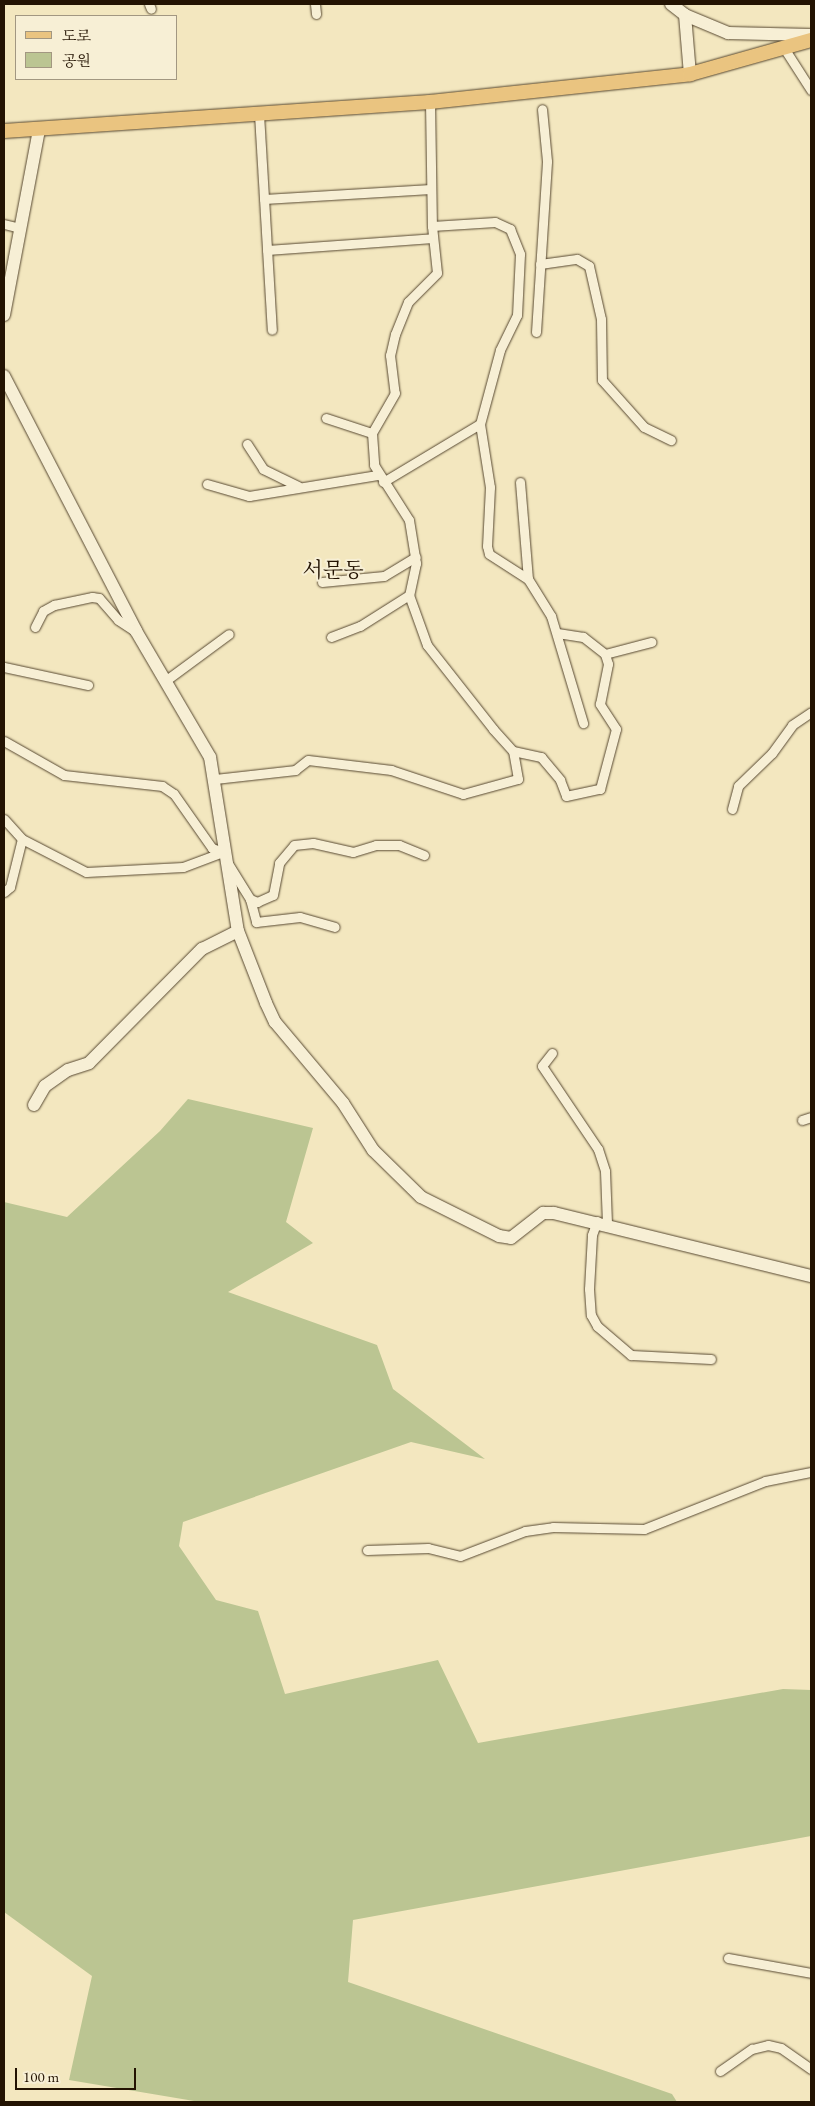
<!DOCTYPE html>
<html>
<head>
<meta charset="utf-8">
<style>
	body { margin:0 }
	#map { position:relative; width:815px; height:2106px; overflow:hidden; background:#f3e7bf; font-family:"EB Garamond","Noto Serif KR",serif }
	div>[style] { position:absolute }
	.green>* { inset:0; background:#bbc592 }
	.roads { filter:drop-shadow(0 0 1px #574831) drop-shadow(0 0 1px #574831) }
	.street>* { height:9px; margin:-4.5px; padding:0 4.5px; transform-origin:4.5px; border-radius:4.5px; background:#f7efd5 }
	.secondary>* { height:12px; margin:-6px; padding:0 6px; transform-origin:6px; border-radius:6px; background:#f7efd5 }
	.primary>* { height:14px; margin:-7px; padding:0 7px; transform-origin:7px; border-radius:7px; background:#eac480 }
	span { translate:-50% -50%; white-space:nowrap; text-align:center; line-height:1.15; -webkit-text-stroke:4px #f7efd5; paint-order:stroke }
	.quarter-label { font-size:21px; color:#231302 }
	.frame { position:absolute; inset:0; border:5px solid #231302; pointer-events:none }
	.legend { position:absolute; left:15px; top:15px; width:162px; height:65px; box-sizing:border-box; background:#f7efd5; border:1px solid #a29781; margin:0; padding:6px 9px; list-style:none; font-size:15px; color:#231302 }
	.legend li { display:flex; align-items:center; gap:10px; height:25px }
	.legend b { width:25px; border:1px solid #a29781 }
	.scale { position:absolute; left:15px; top:2068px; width:121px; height:22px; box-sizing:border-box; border:2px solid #231302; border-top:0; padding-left:6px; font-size:15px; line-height:18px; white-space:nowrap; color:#231302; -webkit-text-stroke:4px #f7efd5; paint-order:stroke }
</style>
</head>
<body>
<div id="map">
	<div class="green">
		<i style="clip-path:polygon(188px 1099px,313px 1128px,286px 1222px,313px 1243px,228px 1292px,377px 1345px,393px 1389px,485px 1459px,411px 1442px,183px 1522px,179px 1546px,216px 1600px,258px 1611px,285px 1694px,438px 1660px,478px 1743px,783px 1689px,811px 1690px,811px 1836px,353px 1920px,348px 1982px,672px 2094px,677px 2102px,200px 2102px,69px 2080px,92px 1976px,4px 1912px,4px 1202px,67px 1217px,160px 1131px)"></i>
	</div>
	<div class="roads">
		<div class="street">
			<i style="left:149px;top:4px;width:5px;rotate:68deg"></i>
			<i style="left:315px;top:4px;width:10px;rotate:84deg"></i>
			<i style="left:784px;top:48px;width:50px;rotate:57.3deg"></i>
			<i style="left:430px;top:102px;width:124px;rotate:89.1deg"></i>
			<i style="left:432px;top:226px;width:63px;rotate:-3.6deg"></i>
			<i style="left:495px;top:222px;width:17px;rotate:25deg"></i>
			<i style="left:510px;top:229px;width:27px;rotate:68deg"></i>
			<i style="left:520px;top:254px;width:61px;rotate:92.8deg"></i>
			<i style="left:517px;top:315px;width:39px;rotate:116deg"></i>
			<i style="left:500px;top:350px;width:77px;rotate:105.1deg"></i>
			<i style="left:480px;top:424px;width:64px;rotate:81deg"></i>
			<i style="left:490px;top:487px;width:59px;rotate:92.9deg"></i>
			<i style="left:487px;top:546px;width:8px;rotate:76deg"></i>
			<i style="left:489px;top:554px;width:46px;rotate:32.7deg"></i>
			<i style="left:528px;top:579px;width:44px;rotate:58.1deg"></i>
			<i style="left:551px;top:616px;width:112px;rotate:73.3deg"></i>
			<i style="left:259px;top:114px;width:216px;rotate:86.6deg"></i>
			<i style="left:264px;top:199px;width:167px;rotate:-3.4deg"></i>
			<i style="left:4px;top:224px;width:16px;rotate:14deg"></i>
			<i style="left:432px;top:226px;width:47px;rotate:83.9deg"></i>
			<i style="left:437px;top:273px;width:41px;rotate:135deg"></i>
			<i style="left:408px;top:302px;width:35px;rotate:112deg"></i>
			<i style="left:395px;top:334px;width:22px;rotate:103deg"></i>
			<i style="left:390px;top:355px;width:38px;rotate:83deg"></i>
			<i style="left:395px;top:393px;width:46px;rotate:119.9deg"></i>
			<i style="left:372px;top:433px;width:32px;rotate:86deg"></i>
			<i style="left:374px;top:465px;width:65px;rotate:57.5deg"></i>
			<i style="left:409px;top:520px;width:44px;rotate:80.8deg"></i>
			<i style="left:416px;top:563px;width:33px;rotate:102deg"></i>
			<i style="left:409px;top:595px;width:53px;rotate:70.2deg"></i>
			<i style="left:427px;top:645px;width:107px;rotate:51.8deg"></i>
			<i style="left:493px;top:729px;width:30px;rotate:48deg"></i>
			<i style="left:513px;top:751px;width:29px;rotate:12deg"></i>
			<i style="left:541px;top:757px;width:30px;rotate:50deg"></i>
			<i style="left:560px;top:780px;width:17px;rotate:69deg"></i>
			<i style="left:566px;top:796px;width:35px;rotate:-12deg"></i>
			<i style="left:600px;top:789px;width:62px;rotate:-75.1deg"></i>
			<i style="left:616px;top:729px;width:30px;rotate:-123deg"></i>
			<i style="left:600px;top:704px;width:41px;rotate:-78.7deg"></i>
			<i style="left:608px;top:664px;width:10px;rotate:-107deg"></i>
			<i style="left:605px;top:654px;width:28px;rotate:-142deg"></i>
			<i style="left:583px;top:637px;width:26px;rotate:-171deg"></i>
			<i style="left:267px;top:250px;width:166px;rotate:-4.1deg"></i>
			<i style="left:540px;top:264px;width:37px;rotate:-8deg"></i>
			<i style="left:577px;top:259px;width:14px;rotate:30deg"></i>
			<i style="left:589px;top:266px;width:54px;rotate:77.2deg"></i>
			<i style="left:601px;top:319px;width:61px;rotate:89.1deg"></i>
			<i style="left:602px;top:380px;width:63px;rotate:48.2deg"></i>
			<i style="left:644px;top:427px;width:30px;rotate:26deg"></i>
			<i style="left:536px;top:332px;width:171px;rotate:-86.3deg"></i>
			<i style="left:547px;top:161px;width:52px;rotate:-95.5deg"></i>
			<i style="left:326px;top:418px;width:48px;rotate:18.1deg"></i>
			<i style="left:247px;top:444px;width:30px;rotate:57deg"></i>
			<i style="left:263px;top:469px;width:39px;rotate:26deg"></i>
			<i style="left:383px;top:482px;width:113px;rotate:-30.9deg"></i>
			<i style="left:520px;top:482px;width:97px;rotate:85.3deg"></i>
			<i style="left:207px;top:484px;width:44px;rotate:15.9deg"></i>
			<i style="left:249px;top:496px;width:130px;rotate:-9.3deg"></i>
			<i style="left:322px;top:582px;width:62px;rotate:-5.5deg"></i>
			<i style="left:384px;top:576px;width:37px;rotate:-31deg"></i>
			<i style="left:35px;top:627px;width:18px;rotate:-63deg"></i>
			<i style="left:43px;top:611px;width:13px;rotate:-29deg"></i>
			<i style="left:54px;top:605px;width:39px;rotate:-12deg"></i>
			<i style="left:92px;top:597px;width:7px;rotate:8deg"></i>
			<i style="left:99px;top:598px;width:29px;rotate:49deg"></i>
			<i style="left:118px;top:620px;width:20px;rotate:33deg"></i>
			<i style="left:331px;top:637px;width:31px;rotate:-21deg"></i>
			<i style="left:360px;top:626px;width:58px;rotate:-32.3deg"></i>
			<i style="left:605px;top:654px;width:48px;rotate:-14.6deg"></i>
			<i style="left:4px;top:667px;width:86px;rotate:12.1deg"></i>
			<i style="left:165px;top:681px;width:79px;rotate:-36.3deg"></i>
			<i style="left:4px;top:741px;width:69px;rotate:29.5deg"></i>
			<i style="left:64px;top:775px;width:99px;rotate:6.4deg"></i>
			<i style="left:162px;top:786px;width:14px;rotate:34deg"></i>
			<i style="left:174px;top:794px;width:66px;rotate:54.9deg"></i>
			<i style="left:212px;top:848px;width:12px;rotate:20deg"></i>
			<i style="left:215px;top:779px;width:81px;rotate:-6.4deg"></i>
			<i style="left:295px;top:770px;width:16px;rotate:-38deg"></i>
			<i style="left:308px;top:760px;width:84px;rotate:6.9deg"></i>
			<i style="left:391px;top:770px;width:76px;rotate:18.4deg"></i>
			<i style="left:463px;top:794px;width:57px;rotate:-15.3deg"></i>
			<i style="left:518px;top:779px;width:28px;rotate:-100deg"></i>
			<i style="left:732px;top:809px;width:24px;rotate:-75deg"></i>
			<i style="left:738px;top:786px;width:47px;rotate:-44.1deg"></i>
			<i style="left:772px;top:753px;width:34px;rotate:-54deg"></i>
			<i style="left:792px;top:725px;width:23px;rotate:-34deg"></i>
			<i style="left:4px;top:819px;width:27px;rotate:48deg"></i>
			<i style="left:22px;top:839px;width:72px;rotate:27.3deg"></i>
			<i style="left:86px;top:872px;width:97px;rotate:-3deg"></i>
			<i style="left:183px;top:867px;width:43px;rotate:-20.6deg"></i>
			<i style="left:227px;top:862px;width:44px;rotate:58.1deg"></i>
			<i style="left:250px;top:899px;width:8px;rotate:23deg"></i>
			<i style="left:257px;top:902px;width:17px;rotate:-24deg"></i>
			<i style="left:273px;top:895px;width:33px;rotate:-79deg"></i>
			<i style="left:279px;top:863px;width:23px;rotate:-50deg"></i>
			<i style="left:294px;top:845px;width:19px;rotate:-6deg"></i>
			<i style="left:313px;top:843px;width:41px;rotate:12.7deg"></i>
			<i style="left:353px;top:852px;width:24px;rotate:-17deg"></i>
			<i style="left:376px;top:845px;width:23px"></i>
			<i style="left:399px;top:845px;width:27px;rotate:22deg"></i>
			<i style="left:4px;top:892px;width:8px;rotate:-40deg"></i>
			<i style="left:10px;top:887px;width:49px;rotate:-76deg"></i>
			<i style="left:250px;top:899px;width:24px;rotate:75deg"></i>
			<i style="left:256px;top:922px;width:44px;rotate:-6.5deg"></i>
			<i style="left:300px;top:917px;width:36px;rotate:16deg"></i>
			<i style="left:552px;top:1053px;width:16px;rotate:128deg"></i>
			<i style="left:542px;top:1066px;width:100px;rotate:56deg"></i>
			<i style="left:598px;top:1149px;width:23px;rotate:72deg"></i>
			<i style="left:605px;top:1171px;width:52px;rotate:87.8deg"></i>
			<i style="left:802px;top:1120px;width:9px;rotate:-18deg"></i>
			<i style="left:597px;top:1221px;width:15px;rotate:110deg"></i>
			<i style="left:592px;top:1235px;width:54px;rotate:93.2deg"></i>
			<i style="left:589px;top:1289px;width:26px;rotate:86deg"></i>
			<i style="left:591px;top:1315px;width:13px;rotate:61deg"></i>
			<i style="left:597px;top:1326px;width:45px;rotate:40.5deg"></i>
			<i style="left:631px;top:1355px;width:80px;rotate:2.9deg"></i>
			<i style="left:367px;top:1550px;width:61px;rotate:-1.9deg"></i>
			<i style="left:428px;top:1548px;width:33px;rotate:14deg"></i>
			<i style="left:460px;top:1556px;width:70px;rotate:-21deg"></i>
			<i style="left:525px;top:1531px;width:28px;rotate:-8deg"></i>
			<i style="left:553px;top:1527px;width:91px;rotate:1.3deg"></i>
			<i style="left:644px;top:1529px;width:130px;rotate:-21.6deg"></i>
			<i style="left:765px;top:1481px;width:47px;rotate:-11.1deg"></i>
			<i style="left:728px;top:1958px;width:84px;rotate:10.2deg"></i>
			<i style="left:720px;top:2071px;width:39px;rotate:-35deg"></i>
			<i style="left:752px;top:2049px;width:16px;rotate:-14deg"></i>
			<i style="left:768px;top:2045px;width:13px;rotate:13deg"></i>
			<i style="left:781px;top:2048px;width:37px;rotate:35deg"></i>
		</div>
		<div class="secondary">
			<i style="left:671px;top:4px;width:18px;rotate:38deg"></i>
			<i style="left:685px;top:15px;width:47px;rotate:22.7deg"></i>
			<i style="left:728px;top:33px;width:83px;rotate:1.4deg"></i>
			<i style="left:685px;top:15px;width:59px;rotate:85.2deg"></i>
			<i style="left:4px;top:315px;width:189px;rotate:-79.3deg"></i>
			<i style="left:4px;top:376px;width:287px;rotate:62.6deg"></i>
			<i style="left:136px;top:631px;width:146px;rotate:59.6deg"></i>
			<i style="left:210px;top:757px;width:176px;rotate:80.9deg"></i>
			<i style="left:238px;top:931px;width:77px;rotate:68.7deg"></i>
			<i style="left:266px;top:1003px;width:21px;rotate:65deg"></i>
			<i style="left:275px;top:1022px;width:106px;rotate:50deg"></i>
			<i style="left:343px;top:1103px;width:56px;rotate:57.4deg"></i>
			<i style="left:373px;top:1150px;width:67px;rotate:44.4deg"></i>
			<i style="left:421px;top:1197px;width:87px;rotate:26.6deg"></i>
			<i style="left:499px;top:1236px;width:12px;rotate:9deg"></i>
			<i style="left:511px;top:1238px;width:41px;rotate:-38deg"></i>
			<i style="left:543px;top:1213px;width:11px"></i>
			<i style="left:554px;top:1213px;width:265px;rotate:13.8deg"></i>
			<i style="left:34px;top:1105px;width:22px;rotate:-60deg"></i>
			<i style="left:45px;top:1086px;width:28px;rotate:-35deg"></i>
			<i style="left:68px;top:1070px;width:22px;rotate:-18deg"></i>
			<i style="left:89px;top:1063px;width:161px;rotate:-45.3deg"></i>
			<i style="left:202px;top:949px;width:40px;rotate:-26.6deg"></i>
		</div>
		<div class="primary">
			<i style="left:4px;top:131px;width:427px;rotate:-3.9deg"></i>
			<i style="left:430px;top:102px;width:262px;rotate:-6.1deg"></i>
			<i style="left:690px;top:74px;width:126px;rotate:-15.7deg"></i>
		</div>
	</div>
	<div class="quarter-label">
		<span style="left:333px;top:570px">서문동</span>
	</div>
	<div class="frame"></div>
	<ul class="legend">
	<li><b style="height:6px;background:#eac480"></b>도로</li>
	<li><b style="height:14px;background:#bbc592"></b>공원</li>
	</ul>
	<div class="scale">100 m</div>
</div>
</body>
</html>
